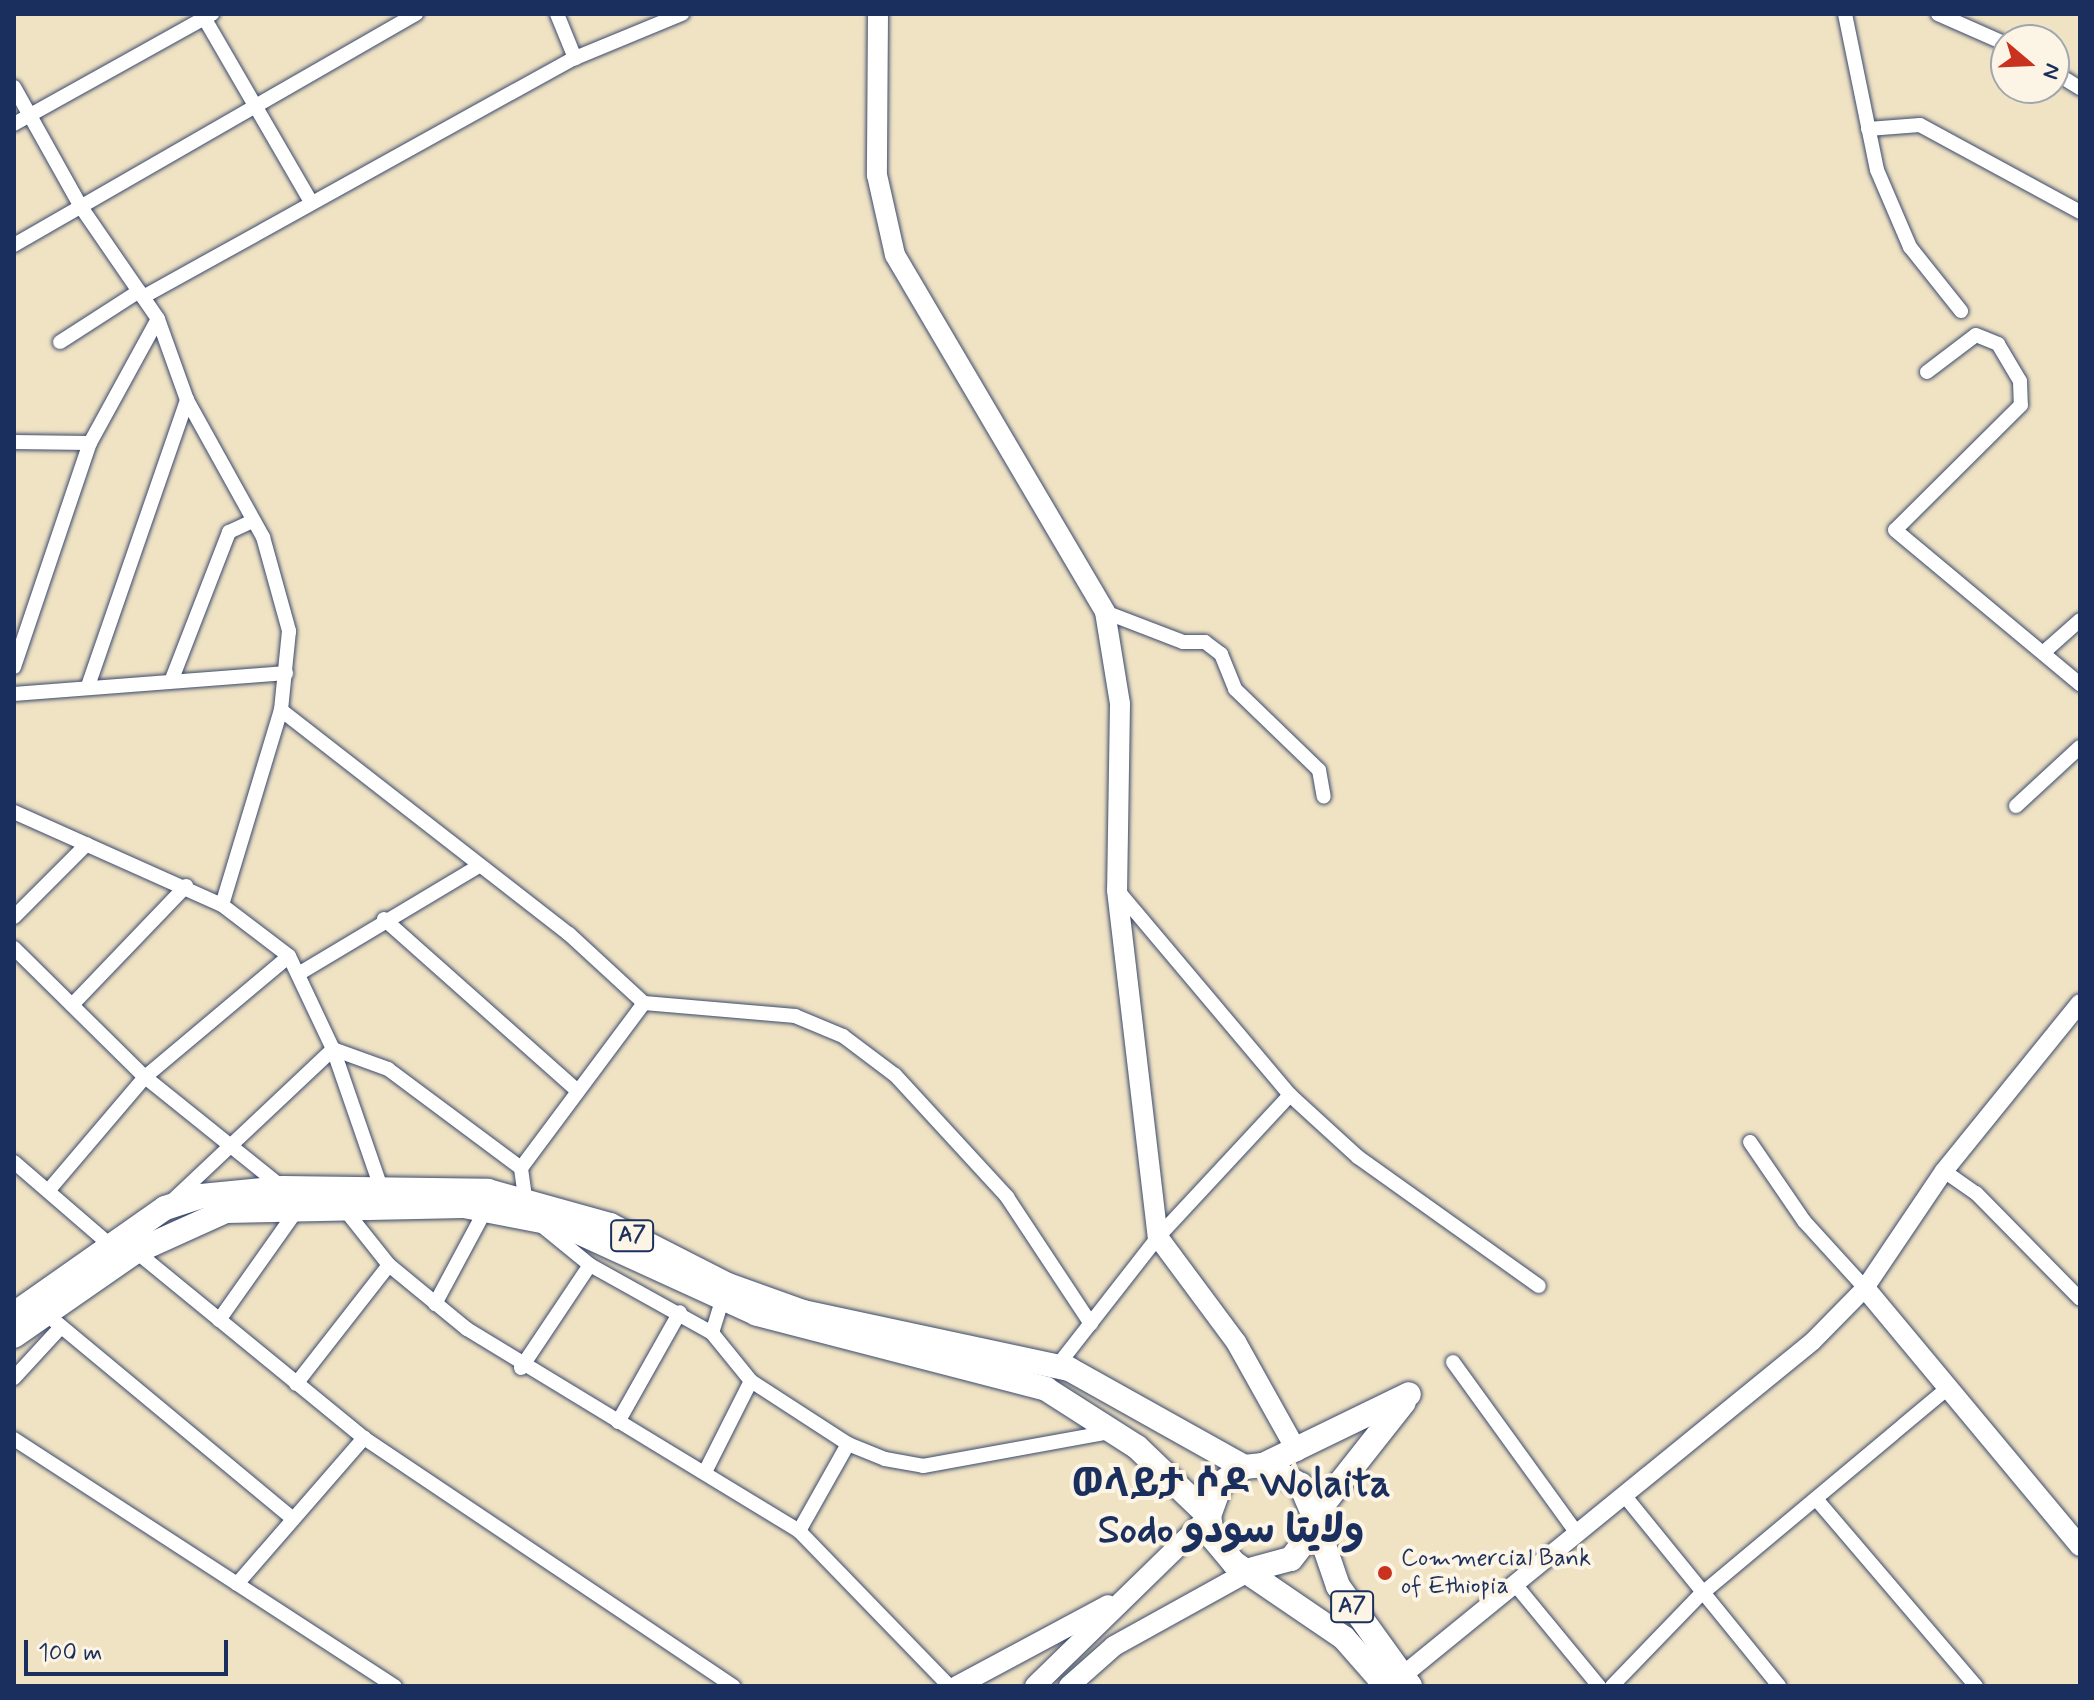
<!DOCTYPE html>
<html>
<head>
<meta charset="utf-8">
<style>
	body { margin:0 }
	#map { position:relative; width:2094px; height:1700px; overflow:hidden; background:#f0e3c4; font-family:Mynerve,"Playpen Sans Arabic","Noto Sans Ethiopic",sans-serif }
	div>[style] { position:absolute }
	.roads { filter:drop-shadow(0 0 2px #3b4a6d) drop-shadow(0 0 2px #3b4a6d) }
	.minor>* { height:14px; margin:-7px; padding:0 7px; transform-origin:7px; border-radius:7px; background:#fff }
	.tertiary>* { height:18px; margin:-9px; padding:0 9px; transform-origin:9px; border-radius:9px; background:#fff }
	.secondary>* { height:20px; margin:-10px; padding:0 10px; transform-origin:10px; border-radius:10px; background:#fff }
	.primary>* { height:24px; margin:-12px; padding:0 12px; transform-origin:12px; border-radius:12px; background:#fff }
	.trunk>* { height:24px; margin:-12px; padding:0 12px; transform-origin:12px; border-radius:12px; background:#fff }
	.dots>* { width:22px; height:22px; translate:-50% -50%; box-sizing:border-box; border:4px solid #fcf5e5; border-radius:50% }
	span { translate:-50% -50%; white-space:nowrap; text-align:center; line-height:1.15; -webkit-text-stroke:8px #fcf5e5; paint-order:stroke }
	.shield-label span { padding:2px 6px; background:#fcf5e5; border:2px solid; border-radius:6px; -webkit-text-stroke-width:0 }
	.shield-label { font-size:22px; color:#1b2f5e; font-weight:700 }
	.poi-label { font-size:24px; color:#1b2f5e }
	.left { translate:0 -50%; text-align:left }
	.town-label { font-size:40px; color:#1b2f5e; font-weight:700 }
	.frame { position:absolute; inset:0; border:16px solid #1b2f5e; pointer-events:none }
	.north { position:absolute; left:1990px; top:24px; width:80px; height:80px; box-sizing:border-box; background:#fcf5e5; border:2px solid #a2a6af; border-radius:50%; rotate:109deg; font-size:22px; font-weight:700; line-height:32px; text-align:center; color:#1b2f5e }
	.north::after { content:''; display:block; margin:auto; width:28px; height:36px; background:#c8321e; clip-path:polygon(50% 0,100% 100%,50% 72%,0 100%) }
	.scale { position:absolute; left:24px; top:1640px; width:204px; height:36px; box-sizing:border-box; border:4px solid #1b2f5e; border-top:0; padding-left:10px; font-size:24px; line-height:28px; white-space:nowrap; color:#1b2f5e; -webkit-text-stroke:6px #fcf5e5; paint-order:stroke }
</style>
</head>
<body>
<div id="map">
	<div class="roads">
		<div class="minor">
			<i style="left:202px;top:14px;width:217px;rotate:59.9deg"></i>
			<i style="left:557px;top:14px;width:48px;rotate:67.8deg"></i>
			<i style="left:1845px;top:14px;width:159px;rotate:78.4deg"></i>
			<i style="left:1877px;top:170px;width:84px;rotate:66.8deg"></i>
			<i style="left:1910px;top:247px;width:82px;rotate:51.4deg"></i>
			<i style="left:1938px;top:14px;width:74px;rotate:23.8deg"></i>
			<i style="left:2054px;top:72px;width:31px;rotate:32deg"></i>
			<i style="left:14px;top:87px;width:137px;rotate:60.8deg"></i>
			<i style="left:81px;top:207px;width:136px;rotate:55.5deg"></i>
			<i style="left:158px;top:319px;width:86px;rotate:70.3deg"></i>
			<i style="left:187px;top:400px;width:157px;rotate:61deg"></i>
			<i style="left:263px;top:537px;width:98px;rotate:74.5deg"></i>
			<i style="left:289px;top:631px;width:79px;rotate:95.8deg"></i>
			<i style="left:281px;top:710px;width:365px;rotate:37.9deg"></i>
			<i style="left:569px;top:934px;width:102px;rotate:42.6deg"></i>
			<i style="left:644px;top:1003px;width:152px;rotate:4.9deg"></i>
			<i style="left:795px;top:1016px;width:52px;rotate:22.6deg"></i>
			<i style="left:843px;top:1036px;width:65px;rotate:36.9deg"></i>
			<i style="left:895px;top:1075px;width:166px;rotate:47.4deg"></i>
			<i style="left:1007px;top:1197px;width:152px;rotate:56.5deg"></i>
			<i style="left:14px;top:124px;width:227px;rotate:-29.1deg"></i>
			<i style="left:1868px;top:129px;width:52px;rotate:-4.4deg"></i>
			<i style="left:1920px;top:125px;width:182px;rotate:28.5deg"></i>
			<i style="left:14px;top:245px;width:464px;rotate:-29.9deg"></i>
			<i style="left:143px;top:297px;width:494px;rotate:-29deg"></i>
			<i style="left:575px;top:58px;width:116px;rotate:-22.4deg"></i>
			<i style="left:60px;top:342px;width:94px;rotate:-32.8deg"></i>
			<i style="left:1927px;top:372px;width:61px;rotate:-37.1deg"></i>
			<i style="left:1976px;top:335px;width:24px;rotate:22deg"></i>
			<i style="left:1998px;top:344px;width:43px;rotate:59.3deg"></i>
			<i style="left:2020px;top:381px;width:24px;rotate:88deg"></i>
			<i style="left:2021px;top:405px;width:177px;rotate:135.2deg"></i>
			<i style="left:1895px;top:530px;width:241px;rotate:39.8deg"></i>
			<i style="left:14px;top:442px;width:76px;rotate:0.8deg"></i>
			<i style="left:90px;top:443px;width:141px;rotate:-61.3deg"></i>
			<i style="left:1105px;top:612px;width:84px;rotate:21deg"></i>
			<i style="left:1183px;top:642px;width:22px"></i>
			<i style="left:1205px;top:642px;width:20px;rotate:37deg"></i>
			<i style="left:1221px;top:654px;width:38px;rotate:68deg"></i>
			<i style="left:1235px;top:689px;width:117px;rotate:44deg"></i>
			<i style="left:1319px;top:770px;width:27px;rotate:80deg"></i>
			<i style="left:2044px;top:652px;width:48px;rotate:-41.6deg"></i>
			<i style="left:14px;top:667px;width:237px;rotate:-71.3deg"></i>
			<i style="left:172px;top:679px;width:158px;rotate:-68.8deg"></i>
			<i style="left:229px;top:532px;width:26px;rotate:-25deg"></i>
			<i style="left:88px;top:686px;width:303px;rotate:-70.9deg"></i>
			<i style="left:14px;top:694px;width:273px;rotate:-4.4deg"></i>
			<i style="left:2016px;top:806px;width:87px;rotate:-42.7deg"></i>
			<i style="left:14px;top:812px;width:228px;rotate:24.1deg"></i>
			<i style="left:222px;top:905px;width:84px;rotate:37.3deg"></i>
			<i style="left:289px;top:956px;width:103px;rotate:64.7deg"></i>
			<i style="left:333px;top:1049px;width:147px;rotate:70.9deg"></i>
			<i style="left:1119px;top:892px;width:265px;rotate:49.9deg"></i>
			<i style="left:1290px;top:1095px;width:92px;rotate:42.4deg"></i>
			<i style="left:1358px;top:1157px;width:222px;rotate:35.5deg"></i>
			<i style="left:222px;top:905px;width:204px;rotate:-73.2deg"></i>
			<i style="left:14px;top:917px;width:103px;rotate:-45deg"></i>
			<i style="left:384px;top:919px;width:259px;rotate:41.6deg"></i>
			<i style="left:14px;top:948px;width:184px;rotate:44.6deg"></i>
			<i style="left:145px;top:1077px;width:177px;rotate:38.8deg"></i>
			<i style="left:300px;top:973px;width:206px;rotate:-30.9deg"></i>
			<i style="left:72px;top:1005px;width:165px;rotate:-46.2deg"></i>
			<i style="left:1750px;top:1142px;width:96px;rotate:55.6deg"></i>
			<i style="left:1804px;top:1221px;width:91px;rotate:47.7deg"></i>
			<i style="left:14px;top:1162px;width:127px;rotate:40.8deg"></i>
			<i style="left:1944px;top:1171px;width:39px;rotate:35deg"></i>
			<i style="left:1976px;top:1193px;width:148px;rotate:45.5deg"></i>
			<i style="left:48px;top:1191px;width:150px;rotate:-49.6deg"></i>
			<i style="left:145px;top:1077px;width:188px;rotate:-40deg"></i>
			<i style="left:525px;top:1197px;width:29px;rotate:-98deg"></i>
			<i style="left:521px;top:1168px;width:206px;rotate:-53.3deg"></i>
			<i style="left:174px;top:1199px;width:219px;rotate:-43.3deg"></i>
			<i style="left:333px;top:1049px;width:59px;rotate:20deg"></i>
			<i style="left:388px;top:1069px;width:166px;rotate:36.7deg"></i>
			<i style="left:342px;top:1206px;width:75px;rotate:51.5deg"></i>
			<i style="left:389px;top:1265px;width:101px;rotate:39.4deg"></i>
			<i style="left:467px;top:1329px;width:389px;rotate:31.3deg"></i>
			<i style="left:799px;top:1531px;width:216px;rotate:45.9deg"></i>
			<i style="left:541px;top:1225px;width:63px;rotate:39.2deg"></i>
			<i style="left:590px;top:1265px;width:140px;rotate:29.1deg"></i>
			<i style="left:133px;top:1249px;width:298px;rotate:39.3deg"></i>
			<i style="left:364px;top:1438px;width:445px;rotate:33.9deg"></i>
			<i style="left:725px;top:1291px;width:44px;rotate:107.2deg"></i>
			<i style="left:712px;top:1333px;width:62px;rotate:50.9deg"></i>
			<i style="left:751px;top:1381px;width:116px;rotate:33deg"></i>
			<i style="left:848px;top:1444px;width:40px;rotate:22deg"></i>
			<i style="left:885px;top:1459px;width:39px;rotate:10deg"></i>
			<i style="left:923px;top:1466px;width:195px;rotate:-10.3deg"></i>
			<i style="left:435px;top:1304px;width:108px;rotate:-61.8deg"></i>
			<i style="left:45px;top:1313px;width:322px;rotate:39.7deg"></i>
			<i style="left:219px;top:1320px;width:138px;rotate:-54.7deg"></i>
			<i style="left:1453px;top:1362px;width:210px;rotate:54.1deg"></i>
			<i style="left:1058px;top:1365px;width:162px;rotate:-52deg"></i>
			<i style="left:1158px;top:1237px;width:194px;rotate:-47.1deg"></i>
			<i style="left:521px;top:1368px;width:124px;rotate:-56.2deg"></i>
			<i style="left:14px;top:1378px;width:67px;rotate:-47.4deg"></i>
			<i style="left:296px;top:1384px;width:151px;rotate:-52deg"></i>
			<i style="left:618px;top:1422px;width:126px;rotate:-60.6deg"></i>
			<i style="left:14px;top:1439px;width:454px;rotate:33deg"></i>
			<i style="left:705px;top:1472px;width:102px;rotate:-63.2deg"></i>
			<i style="left:1624px;top:1495px;width:246px;rotate:50.9deg"></i>
			<i style="left:1817px;top:1500px;width:245px;rotate:49.5deg"></i>
			<i style="left:799px;top:1531px;width:100px;rotate:-60.6deg"></i>
			<i style="left:1514px;top:1583px;width:134px;rotate:50.5deg"></i>
			<i style="left:237px;top:1584px;width:194px;rotate:-49deg"></i>
			<i style="left:1612px;top:1686px;width:125px;rotate:-46deg"></i>
			<i style="left:1699px;top:1596px;width:323px;rotate:-39.9deg"></i>
		</div>
		<div class="tertiary">
			<i style="left:1402px;top:1676px;width:530px;rotate:-39.18deg"></i>
			<i style="left:1813px;top:1341px;width:74px;rotate:-45.5deg"></i>
			<i style="left:1865px;top:1288px;width:141px;rotate:-56deg"></i>
			<i style="left:1944px;top:1171px;width:216px;rotate:-51deg"></i>
		</div>
		<div class="secondary">
			<i style="left:878px;top:14px;width:161px;rotate:90.4deg"></i>
			<i style="left:877px;top:175px;width:82px;rotate:77.3deg"></i>
			<i style="left:895px;top:255px;width:414px;rotate:59.5deg"></i>
			<i style="left:1105px;top:612px;width:93px;rotate:80.7deg"></i>
			<i style="left:1120px;top:704px;width:186px;rotate:90.9deg"></i>
			<i style="left:1117px;top:890px;width:349px;rotate:83.3deg"></i>
			<i style="left:1158px;top:1237px;width:131px;rotate:53.4deg"></i>
			<i style="left:1236px;top:1342px;width:125px;rotate:60.8deg"></i>
			<i style="left:1865px;top:1288px;width:336px;rotate:50.2deg"></i>
			<i style="left:957px;top:1686px;width:171px;rotate:-28.2deg"></i>
			<i style="left:1035px;top:1686px;width:243px;rotate:-44.3deg"></i>
			<i style="left:1069px;top:1686px;width:60px;rotate:-41.6deg"></i>
			<i style="left:1114px;top:1646px;width:159px;rotate:-29deg"></i>
		</div>
		<div class="primary">
			<i style="left:1263px;top:1465px;width:162px;rotate:-25.9deg"></i>
			<i style="left:1314px;top:1516px;width:145px;rotate:-51.7deg"></i>
		</div>
		<div class="trunk">
			<i style="left:14px;top:1314px;width:184px;rotate:-35.1deg"></i>
			<i style="left:165px;top:1208px;width:38px;rotate:-18deg"></i>
			<i style="left:201px;top:1196px;width:82px;rotate:-5.6deg"></i>
			<i style="left:283px;top:1188px;width:205px;rotate:0.8deg"></i>
			<i style="left:488px;top:1191px;width:127px;rotate:15.6deg"></i>
			<i style="left:610px;top:1225px;width:132px;rotate:27deg"></i>
			<i style="left:728px;top:1285px;width:80px;rotate:19.8deg"></i>
			<i style="left:803px;top:1312px;width:272px;rotate:12.1deg"></i>
			<i style="left:1069px;top:1369px;width:201px;rotate:29.2deg"></i>
			<i style="left:14px;top:1336px;width:147px;rotate:-34.8deg"></i>
			<i style="left:135px;top:1252px;width:100px;rotate:-24.3deg"></i>
			<i style="left:226px;top:1211px;width:238px;rotate:-1.2deg"></i>
			<i style="left:464px;top:1206px;width:101px;rotate:10.9deg"></i>
			<i style="left:563px;top:1225px;width:213px;rotate:24.6deg"></i>
			<i style="left:757px;top:1314px;width:299px;rotate:14.5deg"></i>
			<i style="left:1046px;top:1389px;width:108px;rotate:32.5deg"></i>
			<i style="left:1137px;top:1447px;width:100px;rotate:43.8deg"></i>
			<i style="left:1314px;top:1516px;width:74px;rotate:71.1deg"></i>
			<i style="left:1338px;top:1586px;width:123px;rotate:54.2deg"></i>
			<i style="left:1253px;top:1569px;width:39px;rotate:-15deg"></i>
			<i style="left:1291px;top:1559px;width:34px;rotate:-52deg"></i>
			<i style="left:1312px;top:1532px;width:16px;rotate:-83deg"></i>
			<i style="left:1314px;top:1516px;width:34px;rotate:-113deg"></i>
			<i style="left:1301px;top:1485px;width:43px;rotate:-152.2deg"></i>
			<i style="left:1263px;top:1465px;width:19px;rotate:174deg"></i>
			<i style="left:1244px;top:1467px;width:28px;rotate:145deg"></i>
			<i style="left:1221px;top:1483px;width:35px;rotate:110deg"></i>
			<i style="left:1209px;top:1516px;width:22px;rotate:80deg"></i>
			<i style="left:1213px;top:1538px;width:33px;rotate:50deg"></i>
			<i style="left:1234px;top:1563px;width:133px;rotate:34.3deg"></i>
			<i style="left:1344px;top:1638px;width:64px;rotate:48.8deg"></i>
		</div>
	</div>
	<div class="dots">
		<i style="left:1385px;top:1573px;background:#c8321e"></i>
	</div>
	<div class="shield-label">
		<span style="left:632px;top:1236px">A7</span>
		<span style="left:1352px;top:1607px">A7</span>
	</div>
	<div class="poi-label">
		<span class="left" style="left:1401px;top:1573px">Commercial Bank<br>of Ethiopia</span>
	</div>
	<div class="town-label">
		<span style="left:1231px;top:1508px">ወላይታ ሶዶ Wolaita<br>Sodo ولايتا سودو</span>
	</div>
	<div class="frame"></div>
	<div class="north">N</div>
	<div class="scale">100 m</div>
</div>
</body>
</html>
